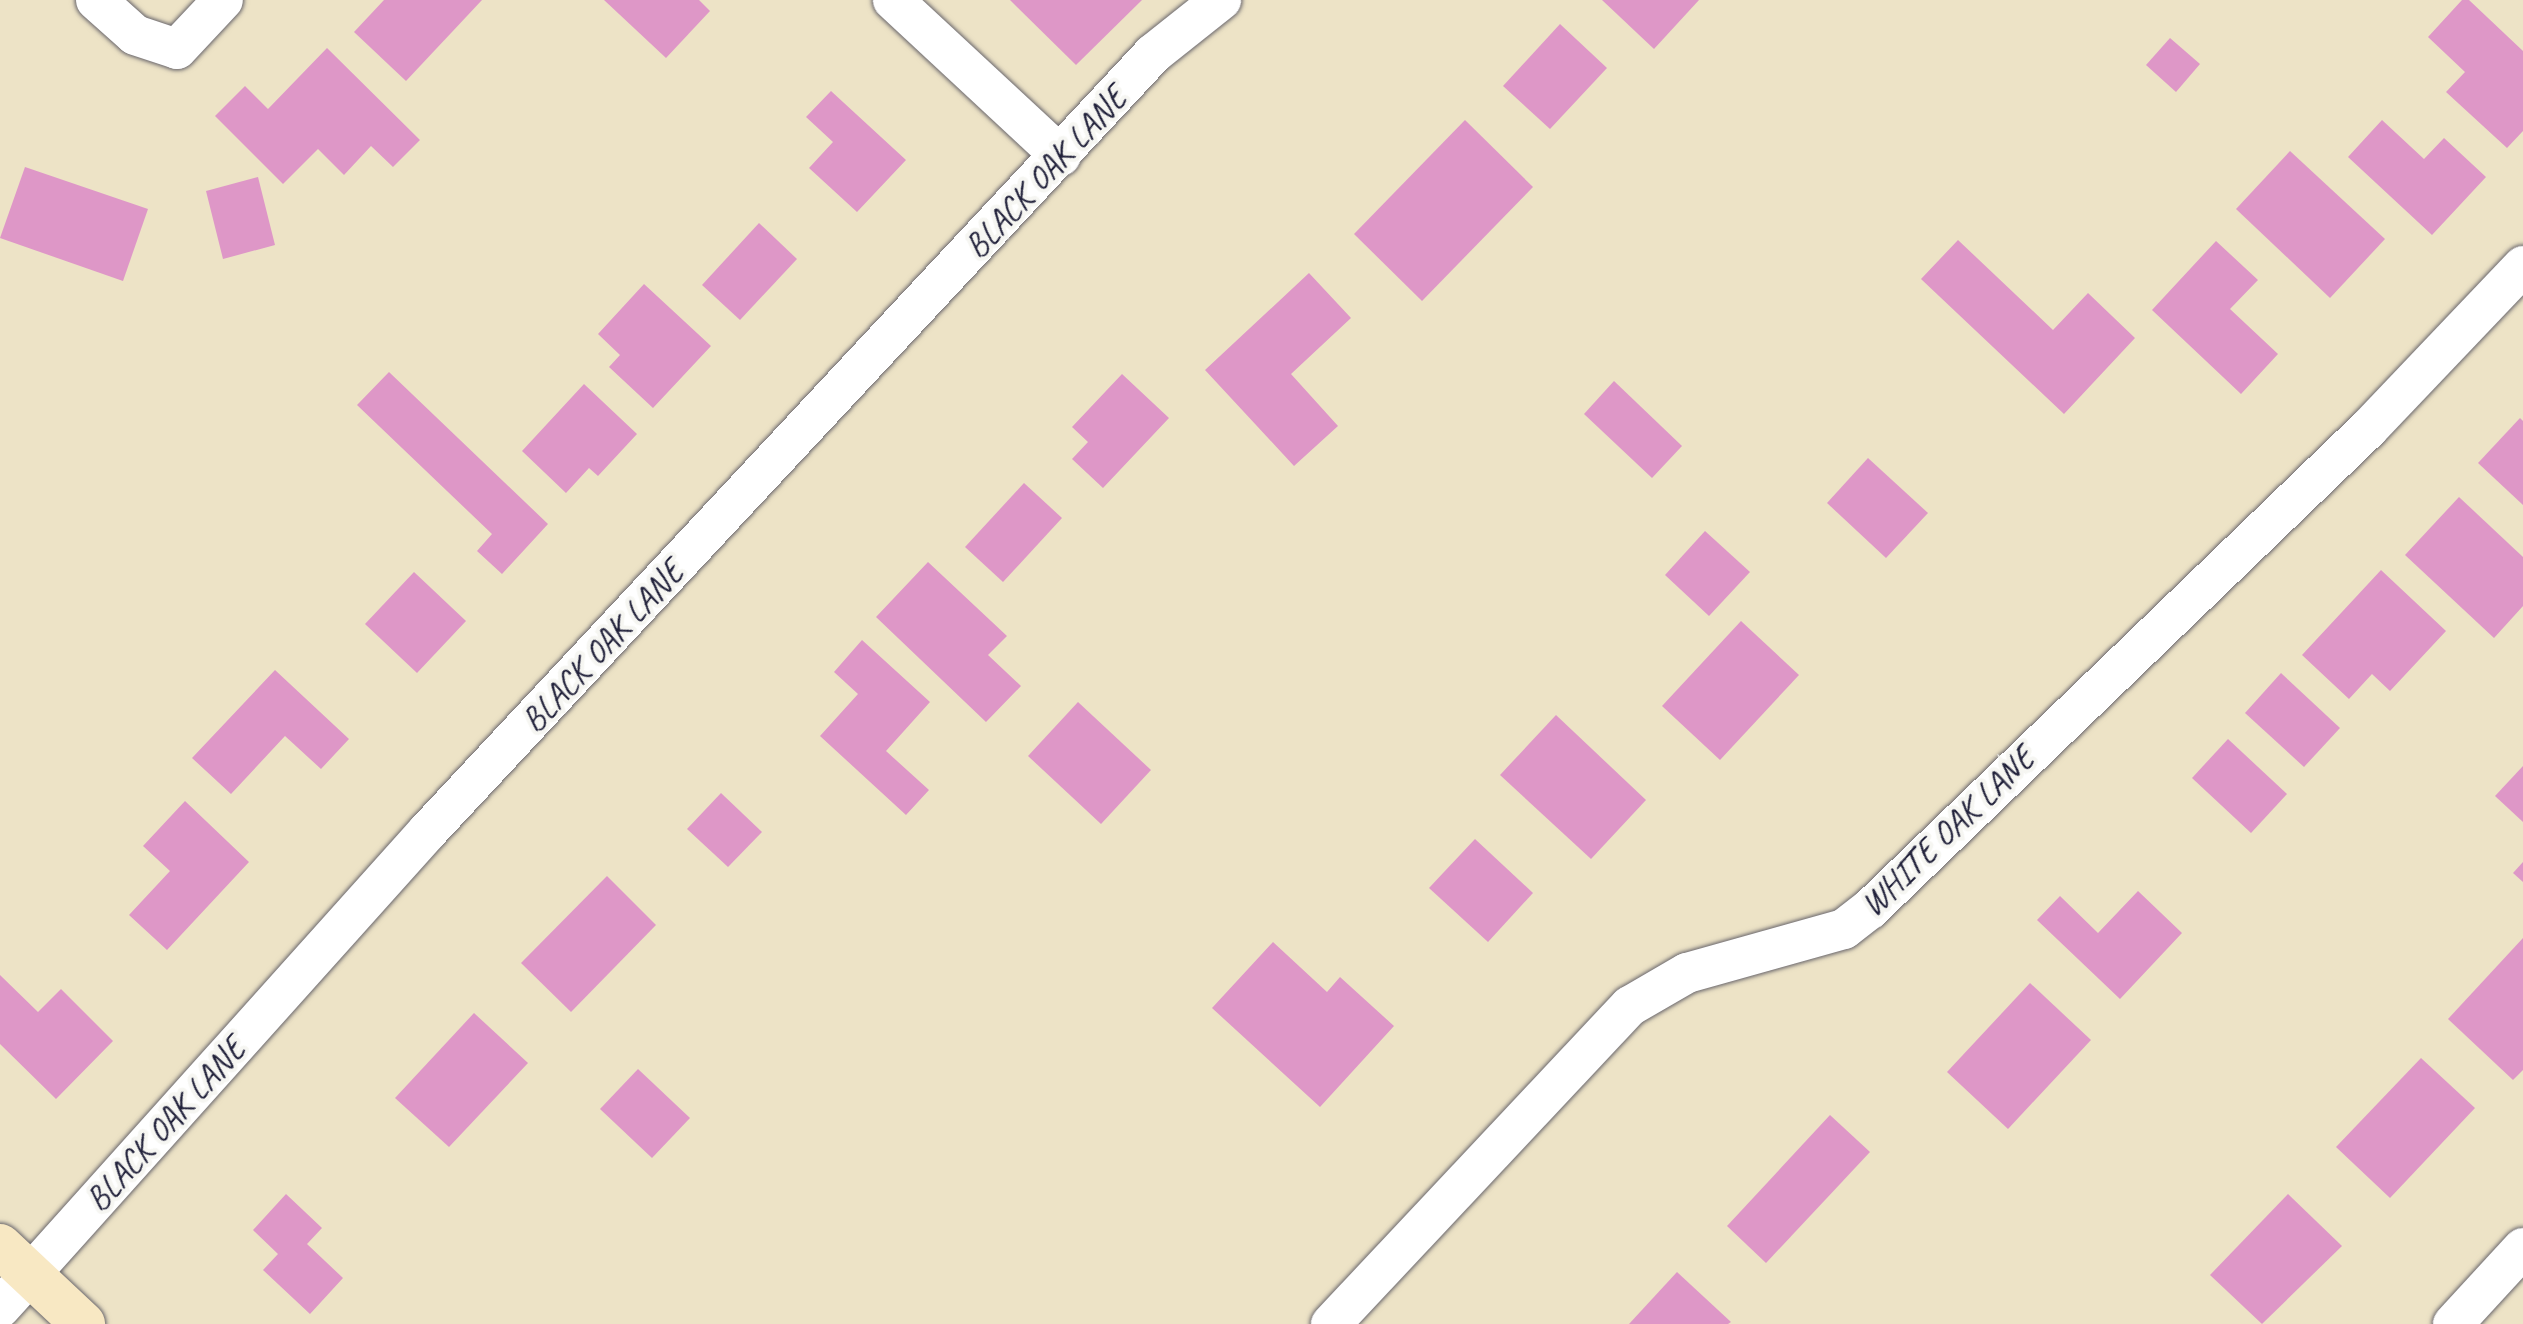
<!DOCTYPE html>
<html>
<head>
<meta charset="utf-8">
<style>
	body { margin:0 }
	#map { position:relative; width:2523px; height:1324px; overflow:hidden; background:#ede3c6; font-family:Caveat,sans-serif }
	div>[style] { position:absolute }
	.building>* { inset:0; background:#de97c7 }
	.roads { filter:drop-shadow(0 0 2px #69666c) drop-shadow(0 0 2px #69666c) }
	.street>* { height:40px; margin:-20px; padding:0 20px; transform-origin:20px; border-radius:20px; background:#fff }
	.secondary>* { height:44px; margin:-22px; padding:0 22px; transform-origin:22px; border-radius:22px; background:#f8e8c3 }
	span { translate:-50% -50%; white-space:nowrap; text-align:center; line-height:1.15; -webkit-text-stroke:8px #f6f6f2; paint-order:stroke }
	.street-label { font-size:34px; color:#22223b }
</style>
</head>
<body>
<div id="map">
	<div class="building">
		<i style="clip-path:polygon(384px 0,482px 0,406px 81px,354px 32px)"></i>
		<i style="clip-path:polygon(604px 0,699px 0,710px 11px,666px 58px)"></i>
		<i style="clip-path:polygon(1010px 0,1142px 0,1076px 65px)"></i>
		<i style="clip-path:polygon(1602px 0,1699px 0,1654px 49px)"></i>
		<i style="clip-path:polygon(2462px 0,2469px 0,2523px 51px,2523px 131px,2507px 148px,2446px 92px,2465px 72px,2428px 37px)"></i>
		<i style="clip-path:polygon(1560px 24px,1607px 68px,1550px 129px,1503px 86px)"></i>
		<i style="clip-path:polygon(2170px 38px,2200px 64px,2176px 92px,2146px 65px)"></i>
		<i style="clip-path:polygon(327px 48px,420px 140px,393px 167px,371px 146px,344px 175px,318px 149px,283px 184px,215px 116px,245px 86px,268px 109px)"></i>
		<i style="clip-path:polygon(831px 91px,906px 160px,857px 212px,809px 168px,833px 142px,806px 117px)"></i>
		<i style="clip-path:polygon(1465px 120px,1533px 187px,1422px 301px,1354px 234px)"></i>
		<i style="clip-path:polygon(2382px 120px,2424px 159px,2444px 138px,2486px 177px,2432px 235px,2348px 157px)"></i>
		<i style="clip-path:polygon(2290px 151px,2385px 239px,2330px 298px,2236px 209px)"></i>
		<i style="clip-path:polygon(25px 167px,148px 209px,123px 281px,0 238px)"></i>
		<i style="clip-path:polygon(258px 177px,275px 245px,223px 259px,206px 191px)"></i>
		<i style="clip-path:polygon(759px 223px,797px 259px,740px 320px,702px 285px)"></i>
		<i style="clip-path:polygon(1958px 240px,2053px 330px,2088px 293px,2135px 338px,2064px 414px,1921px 279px)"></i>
		<i style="clip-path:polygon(2216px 241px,2258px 280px,2230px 309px,2278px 354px,2241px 394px,2152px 310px)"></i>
		<i style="clip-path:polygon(1309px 273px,1351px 318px,1291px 374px,1338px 426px,1294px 466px,1205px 370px)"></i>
		<i style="clip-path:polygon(644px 284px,711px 346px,653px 408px,609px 367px,620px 355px,598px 334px)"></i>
		<i style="clip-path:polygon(389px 372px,548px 524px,502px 574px,477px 551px,492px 534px,357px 405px)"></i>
		<i style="clip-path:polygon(1122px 374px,1169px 418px,1103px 488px,1072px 459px,1088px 442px,1072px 427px)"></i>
		<i style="clip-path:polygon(1614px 381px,1682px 446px,1652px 478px,1584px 414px)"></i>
		<i style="clip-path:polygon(584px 384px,637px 434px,598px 476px,589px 468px,566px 493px,522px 451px)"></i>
		<i style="clip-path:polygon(2520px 418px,2523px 421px,2523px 505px,2478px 463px)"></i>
		<i style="clip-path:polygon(1868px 458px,1928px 513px,1886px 558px,1827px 503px)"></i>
		<i style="clip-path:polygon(1024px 483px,1062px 518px,1003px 582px,965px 547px)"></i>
		<i style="clip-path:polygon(2459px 497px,2523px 557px,2523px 606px,2494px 638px,2405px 555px)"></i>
		<i style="clip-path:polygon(1705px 531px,1750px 572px,1709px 616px,1665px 575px)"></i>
		<i style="clip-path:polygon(928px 562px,1007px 636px,988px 655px,1021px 686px,986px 722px,876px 617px)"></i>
		<i style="clip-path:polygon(2381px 570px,2446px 631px,2390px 691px,2372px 674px,2349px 699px,2302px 655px)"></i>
		<i style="clip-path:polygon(414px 572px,466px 621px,417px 673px,365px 624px)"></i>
		<i style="clip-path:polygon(1741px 621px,1799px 675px,1720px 760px,1662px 706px)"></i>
		<i style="clip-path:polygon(862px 640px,930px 702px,886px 751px,929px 790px,906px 815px,820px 736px,858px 694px,834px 672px)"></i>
		<i style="clip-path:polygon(275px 670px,349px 739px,321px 769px,285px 736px,231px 794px,192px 758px)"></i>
		<i style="clip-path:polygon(2281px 673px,2340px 728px,2304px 767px,2245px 713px)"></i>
		<i style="clip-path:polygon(1078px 702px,1151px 770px,1101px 824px,1028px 756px)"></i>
		<i style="clip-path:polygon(1556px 715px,1646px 800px,1591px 859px,1500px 775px)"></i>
		<i style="clip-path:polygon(2228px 739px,2287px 794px,2251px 833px,2192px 778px)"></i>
		<i style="clip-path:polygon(2523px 766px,2523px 822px,2495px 796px)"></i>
		<i style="clip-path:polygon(721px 793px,762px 832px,728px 867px,687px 829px)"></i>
		<i style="clip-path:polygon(185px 801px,249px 862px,167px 950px,129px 915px,170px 871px,143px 846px)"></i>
		<i style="clip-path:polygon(1475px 839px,1533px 893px,1488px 942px,1429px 888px)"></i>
		<i style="clip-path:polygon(2523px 862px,2523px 882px,2513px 873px)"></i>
		<i style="clip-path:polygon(607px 876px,656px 925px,571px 1012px,521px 963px)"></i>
		<i style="clip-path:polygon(2138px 891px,2182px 933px,2120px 999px,2037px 920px,2060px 896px,2098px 933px)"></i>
		<i style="clip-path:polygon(2523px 938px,2523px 1070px,2513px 1080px,2448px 1019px)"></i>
		<i style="clip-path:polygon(1273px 942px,1327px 992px,1340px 977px,1394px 1026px,1320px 1107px,1212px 1008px)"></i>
		<i style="clip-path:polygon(0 975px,38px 1012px,61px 989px,113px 1041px,56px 1099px,0 1044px)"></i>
		<i style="clip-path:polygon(2030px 983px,2091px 1040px,2008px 1129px,1947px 1072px)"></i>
		<i style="clip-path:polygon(474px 1013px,528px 1063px,449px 1147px,395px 1098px)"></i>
		<i style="clip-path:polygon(2421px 1058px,2475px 1108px,2390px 1198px,2336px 1147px)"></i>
		<i style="clip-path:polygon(638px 1069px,690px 1118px,652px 1158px,600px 1109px)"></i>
		<i style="clip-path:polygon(1830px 1115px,1870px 1152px,1766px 1263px,1727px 1226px)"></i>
		<i style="clip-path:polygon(286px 1194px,322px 1228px,307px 1244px,343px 1278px,310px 1314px,263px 1270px,278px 1254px,253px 1230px)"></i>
		<i style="clip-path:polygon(2288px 1194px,2342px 1246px,2262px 1324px,2210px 1275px)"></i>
		<i style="clip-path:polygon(1677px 1272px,1731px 1322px,1728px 1324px,1629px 1324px)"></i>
	</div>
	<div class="roads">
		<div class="street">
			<i style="left:96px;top:0;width:52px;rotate:41.9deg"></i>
			<i style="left:135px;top:35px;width:44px;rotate:18.4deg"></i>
			<i style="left:177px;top:49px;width:67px;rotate:-46.8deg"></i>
			<i style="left:893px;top:0;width:229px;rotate:42.9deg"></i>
			<i style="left:0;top:1308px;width:641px;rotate:-48.1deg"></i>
			<i style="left:428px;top:831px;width:1063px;rotate:-46.98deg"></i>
			<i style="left:1153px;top:54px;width:87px;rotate:-38.5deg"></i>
			<i style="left:1331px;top:1324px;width:436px;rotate:-46.8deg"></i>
			<i style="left:1630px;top:1006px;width:66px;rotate:-30.1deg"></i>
			<i style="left:1687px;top:973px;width:163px;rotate:-15.7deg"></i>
			<i style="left:1844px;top:929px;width:33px;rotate:-38deg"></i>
			<i style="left:1870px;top:909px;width:692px;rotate:-43.95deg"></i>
			<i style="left:2368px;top:429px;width:225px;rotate:-46.4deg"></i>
			<i style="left:2453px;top:1324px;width:103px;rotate:-47.4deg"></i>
		</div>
		<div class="secondary">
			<i style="left:0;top:1246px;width:114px;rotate:43.2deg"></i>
		</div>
	</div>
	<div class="street-label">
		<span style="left:1045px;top:172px;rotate:-47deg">BLACK OAK LANE</span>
		<span style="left:602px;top:646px;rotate:-47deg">BLACK OAK LANE</span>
		<span style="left:1947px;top:831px;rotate:-44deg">WHITE OAK LANE</span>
		<span style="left:165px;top:1124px;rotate:-48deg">BLACK OAK LANE</span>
	</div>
</div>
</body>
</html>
